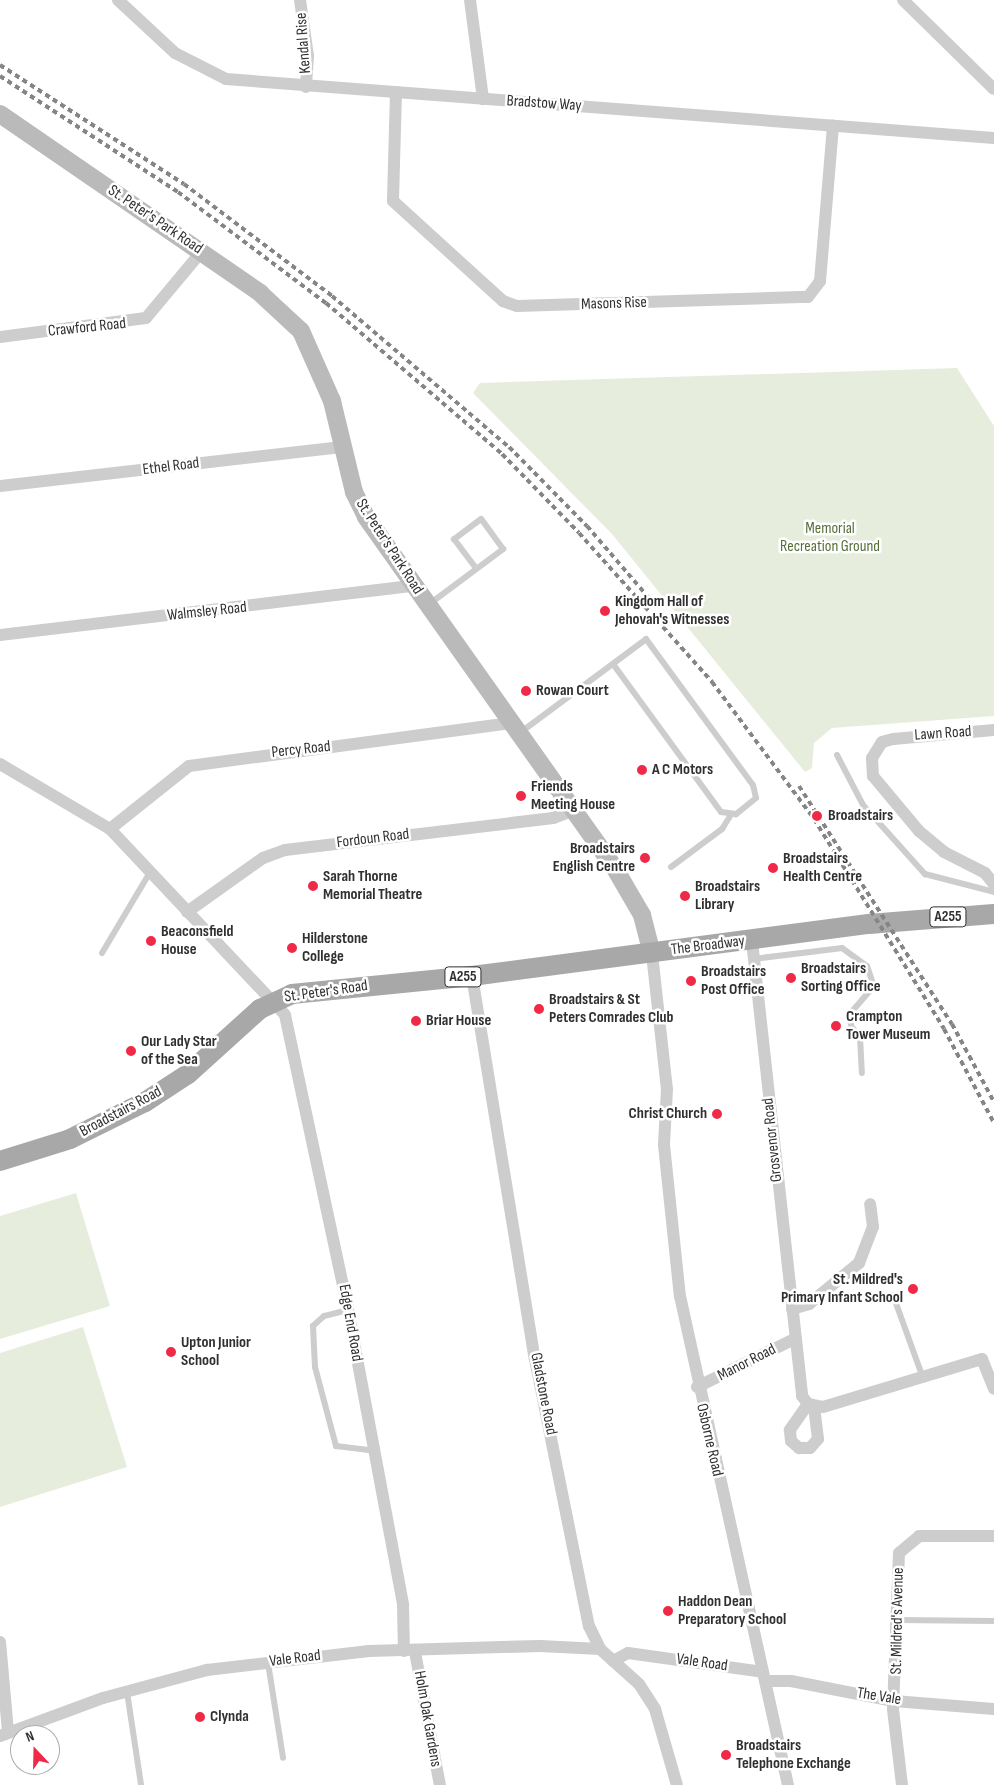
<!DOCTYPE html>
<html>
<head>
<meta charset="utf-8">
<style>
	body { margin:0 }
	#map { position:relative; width:994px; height:1785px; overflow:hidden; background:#fff; font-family:"Sofia Sans Condensed",sans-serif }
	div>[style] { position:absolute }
	.green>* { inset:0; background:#e7eddd }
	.service>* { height:6px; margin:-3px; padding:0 3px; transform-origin:3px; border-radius:3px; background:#cdcdcd }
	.minor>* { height:12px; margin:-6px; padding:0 6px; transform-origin:6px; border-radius:6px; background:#cdcdcd }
	.secondary>* { height:18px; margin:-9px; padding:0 9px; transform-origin:9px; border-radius:9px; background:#bababa }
	.primary>* { height:20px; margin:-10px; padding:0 10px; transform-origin:10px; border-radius:10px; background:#a8a8a8 }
	.rail>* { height:4px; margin-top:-2px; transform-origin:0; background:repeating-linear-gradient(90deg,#858585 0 5px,transparent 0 9px) }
	.dots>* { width:14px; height:14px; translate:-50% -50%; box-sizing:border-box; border:2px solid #fff; border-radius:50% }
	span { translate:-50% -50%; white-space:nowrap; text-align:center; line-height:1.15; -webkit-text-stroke:5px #fff; paint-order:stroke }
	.shield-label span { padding:1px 4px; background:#fff; border:1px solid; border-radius:4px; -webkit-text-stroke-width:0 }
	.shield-label { font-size:15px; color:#303030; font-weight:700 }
	.street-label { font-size:16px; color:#303030 }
	.park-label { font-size:16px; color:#566e3a }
	.poi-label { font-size:16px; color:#303030; font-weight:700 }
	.left { translate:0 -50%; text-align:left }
	.right { translate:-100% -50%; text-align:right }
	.north { position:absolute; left:10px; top:1725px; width:50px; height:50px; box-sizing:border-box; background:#fff; border:1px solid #acacac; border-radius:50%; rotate:339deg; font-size:14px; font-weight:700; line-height:20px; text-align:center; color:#303030 }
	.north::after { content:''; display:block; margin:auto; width:18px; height:22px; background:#f02946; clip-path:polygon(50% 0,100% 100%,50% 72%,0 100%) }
</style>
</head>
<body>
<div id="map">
	<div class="green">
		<i style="clip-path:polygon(957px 368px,994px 426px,994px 716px,832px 728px,814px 743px,812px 768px,805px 772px,612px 534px,473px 393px,480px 383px)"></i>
		<i style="clip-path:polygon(76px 1193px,110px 1306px,0 1339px,0 1216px)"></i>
		<i style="clip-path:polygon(83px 1327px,127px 1467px,0 1507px,0 1353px)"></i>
	</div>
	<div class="service">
		<i style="left:428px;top:605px;width:94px;rotate:-36.7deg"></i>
		<i style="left:503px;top:549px;width:37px;rotate:-126deg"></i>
		<i style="left:481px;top:519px;width:34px;rotate:143deg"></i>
		<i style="left:454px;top:539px;width:36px;rotate:53deg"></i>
		<i style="left:521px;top:732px;width:156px;rotate:-36.6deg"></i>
		<i style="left:646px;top:639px;width:181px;rotate:53.8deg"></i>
		<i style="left:753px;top:785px;width:13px;rotate:77deg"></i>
		<i style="left:756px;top:798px;width:26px;rotate:141deg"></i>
		<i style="left:736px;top:814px;width:15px;rotate:-172deg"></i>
		<i style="left:721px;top:812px;width:182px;rotate:-126.1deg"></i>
		<i style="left:837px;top:755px;width:56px;rotate:62.5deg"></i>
		<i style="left:863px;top:805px;width:93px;rotate:48.1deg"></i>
		<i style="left:925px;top:874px;width:71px;rotate:14.6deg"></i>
		<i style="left:671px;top:867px;width:64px;rotate:-36.7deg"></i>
		<i style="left:722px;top:829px;width:15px;rotate:-58deg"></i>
		<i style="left:102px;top:953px;width:94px;rotate:-59.3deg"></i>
		<i style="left:753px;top:959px;width:90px;rotate:-7deg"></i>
		<i style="left:842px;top:948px;width:31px;rotate:36deg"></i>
		<i style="left:867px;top:966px;width:21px;rotate:71deg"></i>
		<i style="left:874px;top:986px;width:37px;rotate:131deg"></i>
		<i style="left:850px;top:1014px;width:12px;rotate:85deg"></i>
		<i style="left:851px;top:1026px;width:14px;rotate:51deg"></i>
		<i style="left:860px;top:1037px;width:36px;rotate:87deg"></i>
		<i style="left:893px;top:1295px;width:85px;rotate:70.1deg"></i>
		<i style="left:348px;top:1310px;width:25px;rotate:166deg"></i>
		<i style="left:324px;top:1316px;width:15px;rotate:138deg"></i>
		<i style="left:313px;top:1326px;width:41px;rotate:87.2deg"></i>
		<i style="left:315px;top:1367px;width:82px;rotate:75.1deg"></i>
		<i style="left:336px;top:1446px;width:35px;rotate:7deg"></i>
		<i style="left:898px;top:1620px;width:96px;rotate:0.6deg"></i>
		<i style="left:268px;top:1663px;width:96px;rotate:81deg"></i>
		<i style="left:127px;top:1692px;width:94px;rotate:81.4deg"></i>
	</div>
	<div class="minor">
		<i style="left:118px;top:0;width:78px;rotate:42.9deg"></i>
		<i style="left:175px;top:53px;width:57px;rotate:27deg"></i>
		<i style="left:226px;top:79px;width:770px;rotate:4.39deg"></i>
		<i style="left:300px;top:0;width:57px;rotate:81.9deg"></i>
		<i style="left:308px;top:56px;width:31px;rotate:94deg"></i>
		<i style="left:470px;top:0;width:100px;rotate:82.5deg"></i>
		<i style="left:903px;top:0;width:127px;rotate:44.4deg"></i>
		<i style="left:396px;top:92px;width:109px;rotate:91.6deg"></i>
		<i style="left:393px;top:201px;width:149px;rotate:42.3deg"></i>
		<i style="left:503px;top:301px;width:15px;rotate:20deg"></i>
		<i style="left:517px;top:306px;width:291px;rotate:-1.8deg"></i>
		<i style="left:808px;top:297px;width:20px;rotate:-53deg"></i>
		<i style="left:820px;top:281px;width:156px;rotate:-85.2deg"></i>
		<i style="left:0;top:337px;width:147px;rotate:-7.4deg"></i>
		<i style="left:146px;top:318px;width:87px;rotate:-50.1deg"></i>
		<i style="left:0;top:486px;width:344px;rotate:-6.5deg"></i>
		<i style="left:0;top:635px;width:416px;rotate:-6.8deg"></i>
		<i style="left:994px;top:730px;width:101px;rotate:174.9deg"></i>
		<i style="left:893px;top:739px;width:11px;rotate:165deg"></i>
		<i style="left:882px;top:742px;width:19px;rotate:122deg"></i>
		<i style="left:872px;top:758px;width:18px;rotate:87deg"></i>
		<i style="left:873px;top:776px;width:72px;rotate:50.1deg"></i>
		<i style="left:919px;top:831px;width:33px;rotate:40deg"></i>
		<i style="left:944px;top:852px;width:46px;rotate:27.1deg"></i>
		<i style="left:985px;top:873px;width:14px;rotate:51deg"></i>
		<i style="left:0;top:764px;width:128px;rotate:30.6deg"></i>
		<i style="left:110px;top:829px;width:255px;rotate:46.7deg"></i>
		<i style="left:285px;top:1015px;width:302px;rotate:77.9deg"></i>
		<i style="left:348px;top:1310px;width:300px;rotate:79.4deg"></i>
		<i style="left:403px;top:1605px;width:46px;rotate:88.8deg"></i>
		<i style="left:110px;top:829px;width:101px;rotate:-38.6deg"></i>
		<i style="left:189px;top:766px;width:327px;rotate:-7.6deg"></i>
		<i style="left:187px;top:912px;width:93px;rotate:-35.4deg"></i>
		<i style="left:263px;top:858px;width:23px;rotate:-20deg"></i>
		<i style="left:285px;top:850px;width:270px;rotate:-6.8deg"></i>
		<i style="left:553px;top:818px;width:23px;rotate:-20deg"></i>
		<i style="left:752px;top:941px;width:458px;rotate:83.7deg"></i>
		<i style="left:802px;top:1396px;width:10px;rotate:53deg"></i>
		<i style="left:808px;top:1404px;width:15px;rotate:11deg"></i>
		<i style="left:823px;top:1407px;width:166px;rotate:-16.8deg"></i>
		<i style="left:982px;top:1359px;width:32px;rotate:68deg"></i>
		<i style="left:652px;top:954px;width:136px;rotate:83.7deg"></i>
		<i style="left:667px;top:1089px;width:56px;rotate:93.1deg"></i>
		<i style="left:664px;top:1145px;width:152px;rotate:84deg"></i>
		<i style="left:680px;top:1296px;width:501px;rotate:77.55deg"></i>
		<i style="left:472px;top:976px;width:388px;rotate:80.7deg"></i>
		<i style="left:535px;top:1359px;width:272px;rotate:78.6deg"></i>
		<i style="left:589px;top:1626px;width:25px;rotate:64deg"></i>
		<i style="left:600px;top:1649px;width:52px;rotate:41.9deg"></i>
		<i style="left:639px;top:1684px;width:30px;rotate:57deg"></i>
		<i style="left:655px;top:1709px;width:79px;rotate:73.9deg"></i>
		<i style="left:792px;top:1309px;width:18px;rotate:-16deg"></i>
		<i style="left:809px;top:1304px;width:65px;rotate:-39.4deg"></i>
		<i style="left:859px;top:1263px;width:39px;rotate:-69deg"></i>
		<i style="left:873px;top:1227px;width:23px;rotate:-97deg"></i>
		<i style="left:697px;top:1387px;width:110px;rotate:-26.3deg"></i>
		<i style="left:808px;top:1404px;width:32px;rotate:125deg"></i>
		<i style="left:790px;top:1430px;width:11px;rotate:85deg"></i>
		<i style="left:791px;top:1441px;width:11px;rotate:41deg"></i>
		<i style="left:799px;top:1448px;width:11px"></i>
		<i style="left:810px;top:1448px;width:12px;rotate:-48deg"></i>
		<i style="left:818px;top:1439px;width:33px;rotate:-97deg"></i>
		<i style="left:0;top:1642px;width:90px;rotate:84.9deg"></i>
		<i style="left:415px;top:1652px;width:135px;rotate:79.4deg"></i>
		<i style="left:613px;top:1661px;width:17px;rotate:-28deg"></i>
		<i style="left:628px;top:1653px;width:136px;rotate:8deg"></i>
		<i style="left:765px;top:1681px;width:26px"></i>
		<i style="left:791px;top:1681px;width:105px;rotate:11deg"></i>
		<i style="left:894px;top:1701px;width:100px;rotate:4.6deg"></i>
		<i style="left:0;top:1736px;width:110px;rotate:-20.3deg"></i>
		<i style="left:103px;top:1698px;width:108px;rotate:-15.1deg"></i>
		<i style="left:207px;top:1670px;width:163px;rotate:-6.7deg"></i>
		<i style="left:369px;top:1651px;width:171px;rotate:-1.7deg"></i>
		<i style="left:540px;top:1646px;width:60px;rotate:2.9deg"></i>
		<i style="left:902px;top:1785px;width:77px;rotate:-96.8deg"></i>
		<i style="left:893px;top:1709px;width:156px;rotate:-87.8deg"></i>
		<i style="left:899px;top:1553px;width:26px;rotate:-40deg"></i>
		<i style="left:919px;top:1536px;width:75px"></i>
	</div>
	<div class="secondary">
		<i style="left:0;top:114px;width:316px;rotate:34.5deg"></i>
		<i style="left:260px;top:293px;width:56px;rotate:42.8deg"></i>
		<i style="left:301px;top:331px;width:77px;rotate:66.1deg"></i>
		<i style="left:332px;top:401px;width:94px;rotate:76.4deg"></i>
		<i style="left:354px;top:492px;width:28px;rotate:64deg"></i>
		<i style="left:366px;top:517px;width:435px;rotate:54.7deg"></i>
		<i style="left:617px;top:872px;width:50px;rotate:59.8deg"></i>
		<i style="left:642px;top:915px;width:40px;rotate:75.6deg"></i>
	</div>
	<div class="primary">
		<i style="left:0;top:1161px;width:73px;rotate:-17.4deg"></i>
		<i style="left:70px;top:1139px;width:84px;rotate:-26.3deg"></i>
		<i style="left:145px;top:1102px;width:51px;rotate:-33.1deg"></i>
		<i style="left:188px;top:1074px;width:97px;rotate:-42.1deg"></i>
		<i style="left:260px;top:1009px;width:35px;rotate:-25deg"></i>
		<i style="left:292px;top:994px;width:181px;rotate:-5.7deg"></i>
		<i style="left:472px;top:976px;width:400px;rotate:-7.5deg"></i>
		<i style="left:869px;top:924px;width:125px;rotate:-4.6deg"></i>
	</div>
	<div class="rail">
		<i style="left:0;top:65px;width:219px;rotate:32.9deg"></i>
		<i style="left:184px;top:184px;width:186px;rotate:37.1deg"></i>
		<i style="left:332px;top:296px;width:233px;rotate:40.5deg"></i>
		<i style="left:509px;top:447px;width:111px;rotate:45.4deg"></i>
		<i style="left:587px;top:526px;width:95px;rotate:49.3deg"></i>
		<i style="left:0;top:76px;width:212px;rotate:33.1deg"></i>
		<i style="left:178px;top:192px;width:185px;rotate:36.9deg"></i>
		<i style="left:326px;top:303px;width:232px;rotate:40.6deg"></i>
		<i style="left:502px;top:454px;width:110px;rotate:45.7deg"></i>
		<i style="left:579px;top:533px;width:200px;rotate:48.2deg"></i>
		<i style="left:712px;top:682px;width:171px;rotate:53.3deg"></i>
		<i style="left:814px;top:819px;width:247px;rotate:58.2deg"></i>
		<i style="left:944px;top:1029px;width:106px;rotate:62deg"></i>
		<i style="left:799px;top:786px;width:283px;rotate:57.3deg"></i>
		<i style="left:952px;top:1024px;width:89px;rotate:61.7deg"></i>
	</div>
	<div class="dots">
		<i style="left:605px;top:611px;background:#f02946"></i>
		<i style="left:526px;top:691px;background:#f02946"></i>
		<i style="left:642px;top:770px;background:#f02946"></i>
		<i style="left:521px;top:796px;background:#f02946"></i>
		<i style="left:817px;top:816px;background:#f02946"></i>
		<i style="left:645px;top:858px;background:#f02946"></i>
		<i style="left:773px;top:868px;background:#f02946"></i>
		<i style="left:313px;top:886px;background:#f02946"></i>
		<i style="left:685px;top:896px;background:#f02946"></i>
		<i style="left:151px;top:941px;background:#f02946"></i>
		<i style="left:292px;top:948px;background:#f02946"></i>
		<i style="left:791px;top:978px;background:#f02946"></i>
		<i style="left:691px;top:981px;background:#f02946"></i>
		<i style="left:539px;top:1009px;background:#f02946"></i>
		<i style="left:416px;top:1021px;background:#f02946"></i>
		<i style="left:836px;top:1026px;background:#f02946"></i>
		<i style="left:131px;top:1051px;background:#f02946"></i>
		<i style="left:717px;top:1114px;background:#f02946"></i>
		<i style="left:913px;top:1289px;background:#f02946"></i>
		<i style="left:171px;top:1352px;background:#f02946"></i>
		<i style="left:668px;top:1611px;background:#f02946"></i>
		<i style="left:200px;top:1717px;background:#f02946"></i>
		<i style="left:726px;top:1755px;background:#f02946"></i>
	</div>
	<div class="shield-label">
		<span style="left:948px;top:917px">A255</span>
		<span style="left:463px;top:977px">A255</span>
	</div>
	<div class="street-label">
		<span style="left:304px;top:43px;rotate:-94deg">Kendal Rise</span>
		<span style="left:544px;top:104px;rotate:4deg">Bradstow Way</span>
		<span style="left:155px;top:220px;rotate:34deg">St. Peter's Park Road</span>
		<span style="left:614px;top:304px;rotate:-2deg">Masons Rise</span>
		<span style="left:87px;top:328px;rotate:-6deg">Crawford Road</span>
		<span style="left:171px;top:467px;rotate:-7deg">Ethel Road</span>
		<span style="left:389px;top:547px;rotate:57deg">St. Peter's Park Road</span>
		<span style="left:207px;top:612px;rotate:-6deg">Walmsley Road</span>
		<span style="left:943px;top:734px;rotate:-4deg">Lawn Road</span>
		<span style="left:301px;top:750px;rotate:-6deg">Percy Road</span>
		<span style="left:373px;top:839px;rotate:-7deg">Fordoun Road</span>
		<span style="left:708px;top:946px;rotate:-7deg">The Broadway</span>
		<span style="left:326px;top:992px;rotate:-8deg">St. Peter's Road</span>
		<span style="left:121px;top:1112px;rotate:-28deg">Broadstairs Road</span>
		<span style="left:773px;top:1140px;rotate:-96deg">Grosvenor Road</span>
		<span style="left:350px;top:1323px;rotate:80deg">Edge End Road</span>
		<span style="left:747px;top:1363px;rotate:-27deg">Manor Road</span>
		<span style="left:543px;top:1394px;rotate:79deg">Gladstone Road</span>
		<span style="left:709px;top:1440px;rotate:77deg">Osborne Road</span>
		<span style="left:898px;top:1621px;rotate:-89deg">St. Mildred's Avenue</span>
		<span style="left:295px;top:1659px;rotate:-7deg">Vale Road</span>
		<span style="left:702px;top:1663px;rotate:8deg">Vale Road</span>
		<span style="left:879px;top:1697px;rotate:9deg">The Vale</span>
		<span style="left:427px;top:1719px;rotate:80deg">Holm Oak Gardens</span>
	</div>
	<div class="park-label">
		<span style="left:830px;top:538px">Memorial<br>Recreation Ground</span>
	</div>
	<div class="poi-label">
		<span class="left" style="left:615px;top:611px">Kingdom Hall of<br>Jehovah's Witnesses</span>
		<span class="left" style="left:536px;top:691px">Rowan Court</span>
		<span class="left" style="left:652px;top:770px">A C Motors</span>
		<span class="left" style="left:531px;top:796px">Friends<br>Meeting House</span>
		<span class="left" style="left:828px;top:816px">Broadstairs</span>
		<span class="right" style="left:635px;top:858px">Broadstairs<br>English Centre</span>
		<span class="left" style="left:783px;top:868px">Broadstairs<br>Health Centre</span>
		<span class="left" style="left:323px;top:886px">Sarah Thorne<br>Memorial Theatre</span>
		<span class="left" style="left:695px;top:896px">Broadstairs<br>Library</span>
		<span class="left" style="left:161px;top:941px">Beaconsfield<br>House</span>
		<span class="left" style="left:302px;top:948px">Hilderstone<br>College</span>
		<span class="left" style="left:801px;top:978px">Broadstairs<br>Sorting Office</span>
		<span class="left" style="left:701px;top:981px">Broadstairs<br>Post Office</span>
		<span class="left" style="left:549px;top:1009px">Broadstairs &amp; St<br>Peters Comrades Club</span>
		<span class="left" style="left:846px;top:1026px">Crampton<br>Tower Museum</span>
		<span class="left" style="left:426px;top:1021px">Briar House</span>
		<span class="left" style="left:141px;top:1051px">Our Lady Star<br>of the Sea</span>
		<span class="right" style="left:707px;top:1114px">Christ Church</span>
		<span class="right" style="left:903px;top:1289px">St. Mildred's<br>Primary Infant School</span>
		<span class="left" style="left:181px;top:1352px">Upton Junior<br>School</span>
		<span class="left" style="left:678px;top:1611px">Haddon Dean<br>Preparatory School</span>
		<span class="left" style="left:210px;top:1717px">Clynda</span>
		<span class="left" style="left:736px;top:1755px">Broadstairs<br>Telephone Exchange</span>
	</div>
	<div class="north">N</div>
</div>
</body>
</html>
